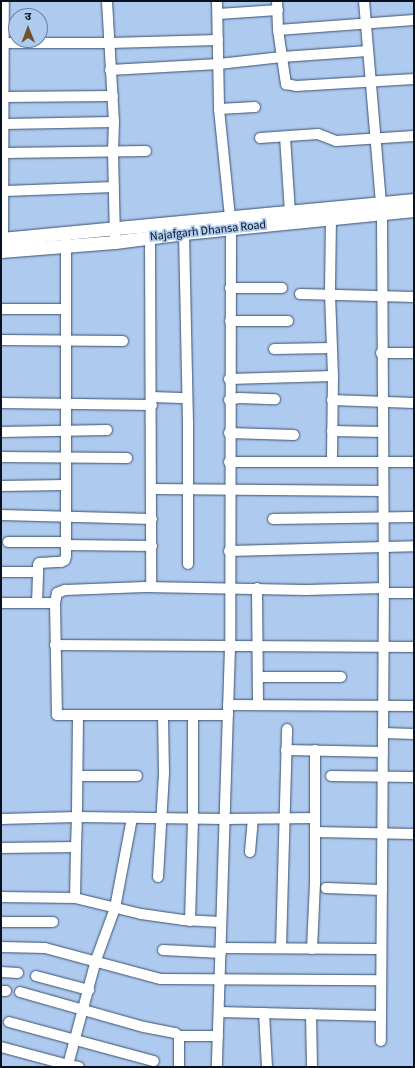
<!DOCTYPE html>
<html>
<head>
<meta charset="utf-8">
<style>
	body { margin:0 }
	#map { position:relative; width:415px; height:1068px; overflow:hidden; background:#aecaee; font-family:"Source Sans 3","Noto Sans Devanagari",sans-serif }
	div>[style] { position:absolute }
	.roads { filter:drop-shadow(0 0 1px #3a5170) drop-shadow(0 0 1px #3a5170) }
	.minor>* { height:10px; margin:-5px; padding:0 5px; transform-origin:5px; border-radius:5px; background:#fff }
	.major>* { height:13px; margin:-6.5px; padding:0 6.5px; transform-origin:6.5px; border-radius:6.5px; background:#fff }
	span { translate:-50% -50%; white-space:nowrap; text-align:center; line-height:1.15; -webkit-text-stroke:3.5px #aecaee; paint-order:stroke }
	.street-label { font-size:12px; color:#08121e }
	.frame { position:absolute; inset:0; border:2px solid #08121e; pointer-events:none }
	.north { position:absolute; left:8px; top:8px; width:40px; height:40px; box-sizing:border-box; background:#aecaee; border:1px solid #6c809b; border-radius:50%; rotate:359deg; font-size:11px; font-weight:700; line-height:16px; text-align:center; color:#08121e }
	.north::after { content:''; display:block; margin:auto; width:14px; height:18px; background:#6f5226; clip-path:polygon(50% 0,100% 100%,50% 72%,0 100%) }
</style>
</head>
<body>
<div id="map">
	<div class="roads">
		<div class="minor">
			<i style="left:107px;top:1px;width:121px;rotate:86.7deg"></i>
			<i style="left:114px;top:122px;width:29px;rotate:92deg"></i>
			<i style="left:113px;top:151px;width:85px;rotate:88.7deg"></i>
			<i style="left:217px;top:1px;width:108px;rotate:88.9deg"></i>
			<i style="left:219px;top:109px;width:120px;rotate:84.2deg"></i>
			<i style="left:231px;top:228px;width:419px;rotate:90.1deg"></i>
			<i style="left:230px;top:647px;width:420px;rotate:91.8deg"></i>
			<i style="left:277px;top:1px;width:29px;rotate:88deg"></i>
			<i style="left:278px;top:30px;width:55px;rotate:81.6deg"></i>
			<i style="left:286px;top:84px;width:10px;rotate:11deg"></i>
			<i style="left:296px;top:86px;width:118px;rotate:-3.4deg"></i>
			<i style="left:364px;top:1px;width:214px;rotate:85.2deg"></i>
			<i style="left:382px;top:214px;width:374px;rotate:89.7deg"></i>
			<i style="left:384px;top:588px;width:453px;rotate:90.4deg"></i>
			<i style="left:218px;top:14px;width:60px;rotate:-3.8deg"></i>
			<i style="left:278px;top:30px;width:136px;rotate:-4.2deg"></i>
			<i style="left:4px;top:43px;width:106px"></i>
			<i style="left:110px;top:43px;width:108px;rotate:-1.6deg"></i>
			<i style="left:110px;top:70px;width:109px;rotate:-3.2deg"></i>
			<i style="left:219px;top:64px;width:63px;rotate:-6.3deg"></i>
			<i style="left:282px;top:57px;width:86px;rotate:-4deg"></i>
			<i style="left:5px;top:97px;width:108px;rotate:-0.5deg"></i>
			<i style="left:219px;top:109px;width:36px;rotate:-3deg"></i>
			<i style="left:5px;top:124px;width:109px;rotate:-1.1deg"></i>
			<i style="left:285px;top:137px;width:75px;rotate:86.2deg"></i>
			<i style="left:260px;top:138px;width:58px;rotate:-3.9deg"></i>
			<i style="left:318px;top:134px;width:19px;rotate:21deg"></i>
			<i style="left:336px;top:141px;width:78px;rotate:-3.7deg"></i>
			<i style="left:5px;top:153px;width:141px;rotate:-0.8deg"></i>
			<i style="left:5px;top:191px;width:109px;rotate:-2.1deg"></i>
			<i style="left:331px;top:218px;width:76px;rotate:90.8deg"></i>
			<i style="left:330px;top:294px;width:82px;rotate:87.9deg"></i>
			<i style="left:333px;top:376px;width:85px;rotate:90.7deg"></i>
			<i style="left:184px;top:233px;width:191px;rotate:88.8deg"></i>
			<i style="left:188px;top:424px;width:140px;rotate:90deg"></i>
			<i style="left:150px;top:237px;width:350px;rotate:89.8deg"></i>
			<i style="left:3px;top:239px;width:238px;rotate:-89.8deg"></i>
			<i style="left:230px;top:288px;width:52px"></i>
			<i style="left:300px;top:294px;width:114px;rotate:1.5deg"></i>
			<i style="left:1px;top:309px;width:64px"></i>
			<i style="left:230px;top:321px;width:58px"></i>
			<i style="left:1px;top:340px;width:122px;rotate:0.5deg"></i>
			<i style="left:274px;top:349px;width:57px;rotate:-1deg"></i>
			<i style="left:381px;top:353px;width:33px"></i>
			<i style="left:229px;top:379px;width:104px;rotate:-1.7deg"></i>
			<i style="left:152px;top:397px;width:35px;rotate:2deg"></i>
			<i style="left:229px;top:400px;width:10px;rotate:-11deg"></i>
			<i style="left:239px;top:398px;width:36px;rotate:2deg"></i>
			<i style="left:332px;top:400px;width:82px;rotate:2.1deg"></i>
			<i style="left:1px;top:403px;width:151px;rotate:0.8deg"></i>
			<i style="left:332px;top:431px;width:50px;rotate:1.1deg"></i>
			<i style="left:1px;top:432px;width:106px;rotate:-1.1deg"></i>
			<i style="left:229px;top:433px;width:65px;rotate:1.8deg"></i>
			<i style="left:1px;top:457px;width:126px;rotate:0.5deg"></i>
			<i style="left:229px;top:462px;width:185px"></i>
			<i style="left:1px;top:486px;width:64px;rotate:-0.9deg"></i>
			<i style="left:152px;top:489px;width:231px;rotate:0.5deg"></i>
			<i style="left:1px;top:515px;width:151px;rotate:1.5deg"></i>
			<i style="left:273px;top:519px;width:141px;rotate:-0.8deg"></i>
			<i style="left:8px;top:542px;width:57px"></i>
			<i style="left:65px;top:545px;width:87px;rotate:0.7deg"></i>
			<i style="left:229px;top:551px;width:185px;rotate:-1.5deg"></i>
			<i style="left:1px;top:572px;width:37px"></i>
			<i style="left:257px;top:588px;width:117px;rotate:89.5deg"></i>
			<i style="left:384px;top:593px;width:30px"></i>
			<i style="left:1px;top:603px;width:54px"></i>
			<i style="left:55px;top:603px;width:112px;rotate:89deg"></i>
			<i style="left:57px;top:715px;width:171px"></i>
			<i style="left:37px;top:603px;width:38px;rotate:-88deg"></i>
			<i style="left:38px;top:565px;width:2px;rotate:-63deg"></i>
			<i style="left:39px;top:563px;width:22px;rotate:-3deg"></i>
			<i style="left:61px;top:562px;width:4px;rotate:-27deg"></i>
			<i style="left:65px;top:560px;width:4px;rotate:-76deg"></i>
			<i style="left:66px;top:556px;width:318px;rotate:-90deg"></i>
			<i style="left:55px;top:603px;width:10px;rotate:-79deg"></i>
			<i style="left:57px;top:593px;width:9px;rotate:-21deg"></i>
			<i style="left:65px;top:590px;width:80px;rotate:-2.1deg"></i>
			<i style="left:145px;top:587px;width:161px;rotate:1.1deg"></i>
			<i style="left:306px;top:590px;width:78px;rotate:-1.5deg"></i>
			<i style="left:55px;top:645px;width:359px;rotate:0.3deg"></i>
			<i style="left:258px;top:677px;width:83px"></i>
			<i style="left:228px;top:705px;width:186px;rotate:0.3deg"></i>
			<i style="left:78px;top:715px;width:102px;rotate:90.6deg"></i>
			<i style="left:77px;top:817px;width:148px;rotate:0.8deg"></i>
			<i style="left:225px;top:819px;width:90px;rotate:-0.6deg"></i>
			<i style="left:383px;top:733px;width:31px;rotate:2deg"></i>
			<i style="left:286px;top:750px;width:97px;rotate:1.2deg"></i>
			<i style="left:78px;top:776px;width:59px"></i>
			<i style="left:331px;top:776px;width:83px;rotate:0.7deg"></i>
			<i style="left:1px;top:819px;width:76px;rotate:-1.5deg"></i>
			<i style="left:77px;top:817px;width:30px;rotate:92deg"></i>
			<i style="left:315px;top:832px;width:99px;rotate:1.2deg"></i>
			<i style="left:1px;top:848px;width:75px;rotate:-0.8deg"></i>
			<i style="left:76px;top:847px;width:51px;rotate:91.1deg"></i>
			<i style="left:250px;top:852px;width:33px;rotate:-85deg"></i>
			<i style="left:158px;top:877px;width:104px;rotate:-86.7deg"></i>
			<i style="left:164px;top:773px;width:58px;rotate:-91deg"></i>
			<i style="left:326px;top:888px;width:56px;rotate:2deg"></i>
			<i style="left:1px;top:897px;width:74px;rotate:0.8deg"></i>
			<i style="left:75px;top:898px;width:68px;rotate:13.6deg"></i>
			<i style="left:141px;top:914px;width:42px;rotate:8.1deg"></i>
			<i style="left:183px;top:920px;width:38px;rotate:3deg"></i>
			<i style="left:190px;top:921px;width:102px;rotate:-88.3deg"></i>
			<i style="left:193px;top:819px;width:104px;rotate:-90deg"></i>
			<i style="left:1px;top:922px;width:52px"></i>
			<i style="left:1px;top:947px;width:44px;rotate:1.3deg"></i>
			<i style="left:45px;top:948px;width:120px;rotate:15deg"></i>
			<i style="left:161px;top:979px;width:220px;rotate:0.3deg"></i>
			<i style="left:221px;top:948px;width:160px;rotate:0.4deg"></i>
			<i style="left:281px;top:948px;width:219px;rotate:-88.4deg"></i>
			<i style="left:312px;top:949px;width:65px;rotate:-87.4deg"></i>
			<i style="left:315px;top:884px;width:134px;rotate:-90deg"></i>
			<i style="left:163px;top:950px;width:58px;rotate:3deg"></i>
			<i style="left:1px;top:972px;width:17px;rotate:3deg"></i>
			<i style="left:36px;top:976px;width:55px;rotate:14.8deg"></i>
			<i style="left:1px;top:991px;width:5px"></i>
			<i style="left:20px;top:992px;width:129px;rotate:15.8deg"></i>
			<i style="left:144px;top:1027px;width:32px;rotate:11deg"></i>
			<i style="left:175px;top:1033px;width:5px;rotate:37deg"></i>
			<i style="left:179px;top:1036px;width:31px;rotate:90deg"></i>
			<i style="left:219px;top:1012px;width:162px;rotate:1.4deg"></i>
			<i style="left:264px;top:1013px;width:54px;rotate:86.8deg"></i>
			<i style="left:311px;top:1014px;width:53px;rotate:88.9deg"></i>
			<i style="left:9px;top:1022px;width:150px;rotate:15.1deg"></i>
			<i style="left:179px;top:1036px;width:39px"></i>
			<i style="left:1px;top:1047px;width:69px;rotate:15deg"></i>
			<i style="left:68px;top:1065px;width:109px;rotate:-75.1deg"></i>
			<i style="left:96px;top:960px;width:55px;rotate:-69.9deg"></i>
			<i style="left:115px;top:908px;width:92px;rotate:-79.3deg"></i>
			<i style="left:67px;top:1067px;width:2px;rotate:-63deg"></i>
			<i style="left:68px;top:1065px;width:11px;rotate:10deg"></i>
		</div>
		<div class="major">
			<i style="left:1px;top:239px;width:415px;rotate:-5.4deg"></i>
			<i style="left:1px;top:251px;width:114px;rotate:-4.5deg"></i>
			<i style="left:115px;top:242px;width:70px;rotate:-7.4deg"></i>
			<i style="left:184px;top:233px;width:231px;rotate:-5.7deg"></i>
		</div>
	</div>
	<div class="street-label">
		<span style="left:208px;top:231px;rotate:-6deg">Najafgarh Dhansa Road</span>
	</div>
	<div class="frame"></div>
	<div class="north">उ</div>
</div>
</body>
</html>
